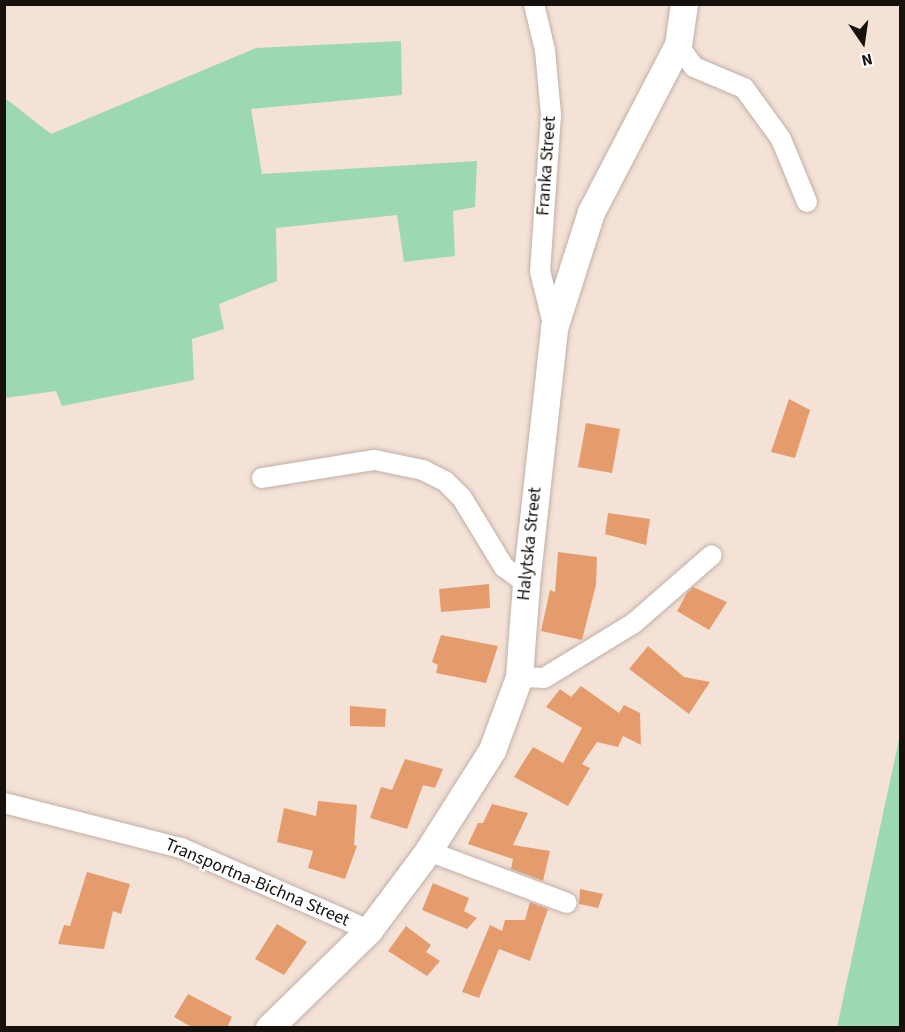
<!DOCTYPE html>
<html>
<head>
<meta charset="utf-8">
<style>
	body { margin:0 }
	#map { position:relative; width:905px; height:1032px; overflow:hidden; background:#f4e2d7; font-family:"Source Sans 3",sans-serif }
	div>[style] { position:absolute }
	.green>* { inset:0; background:#9cd8b2 }
	.building>* { inset:0; background:#e59c6d }
	.roads { filter:drop-shadow(0 0 2px #c1b0a6) drop-shadow(0 0 2px #c1b0a6) }
	.street>* { height:20px; margin:-10px; padding:0 10px; transform-origin:10px; border-radius:10px; background:#fff }
	.secondary>* { height:27px; margin:-13.5px; padding:0 13.5px; transform-origin:13.5px; border-radius:13.5px; background:#fff }
	span { translate:-50% -50%; white-space:nowrap; text-align:center; line-height:1.15; -webkit-text-stroke:4.5px #fff; paint-order:stroke }
	.street-label { font-size:18px; color:#17110e }
	.frame { position:absolute; inset:0; border:6px solid #17110e; pointer-events:none }
	.north { position:absolute; left:833px; top:12px; width:60px; height:60px; -webkit-text-stroke:4px #fff; paint-order:stroke; rotate:167deg; font-size:16px; font-weight:700; line-height:24px; text-align:center; color:#17110e }
	.north::after { content:''; display:block; margin:auto; width:21px; height:27px; background:#17110e; clip-path:polygon(50% 0,100% 100%,50% 72%,0 100%) }
</style>
</head>
<body>
<div id="map">
	<div class="green">
		<i style="clip-path:polygon(401px 41px,402px 95px,251px 109px,262px 174px,477px 161px,475px 207px,453px 211px,455px 256px,404px 262px,397px 215px,276px 228px,277px 281px,219px 304px,224px 329px,192px 339px,194px 380px,62px 406px,56px 391px,5px 398px,5px 98px,51px 134px,256px 48px)"></i>
		<i style="clip-path:polygon(900px 735px,900px 1027px,837px 1027px)"></i>
	</div>
	<div class="building">
		<i style="clip-path:polygon(789px 399px,810px 410px,795px 458px,771px 452px)"></i>
		<i style="clip-path:polygon(586px 423px,620px 429px,612px 473px,578px 467px)"></i>
		<i style="clip-path:polygon(608px 513px,650px 519px,646px 545px,605px 534px)"></i>
		<i style="clip-path:polygon(558px 552px,597px 557px,596px 585px,582px 640px,541px 631px,550px 590px,555px 592px)"></i>
		<i style="clip-path:polygon(489px 584px,490px 608px,441px 612px,439px 589px)"></i>
		<i style="clip-path:polygon(693px 587px,727px 602px,709px 630px,677px 611px,687px 593px)"></i>
		<i style="clip-path:polygon(441px 635px,498px 646px,486px 683px,436px 673px,438px 665px,432px 662px)"></i>
		<i style="clip-path:polygon(648px 646px,684px 677px,710px 682px,689px 714px,629px 669px)"></i>
		<i style="clip-path:polygon(581px 686px,619px 713px,624px 705px,640px 713px,641px 745px,623px 736px,618px 747px,597px 742px,582px 764px,590px 768px,568px 806px,514px 777px,533px 747px,563px 763px,582px 728px,546px 707px,560px 689px,571px 697px)"></i>
		<i style="clip-path:polygon(350px 706px,386px 709px,385px 727px,350px 726px)"></i>
		<i style="clip-path:polygon(405px 759px,443px 769px,435px 788px,423px 785px,407px 829px,370px 818px,381px 787px,392px 790px)"></i>
		<i style="clip-path:polygon(318px 801px,357px 805px,354px 845px,357px 846px,345px 879px,308px 868px,313px 851px,277px 842px,284px 808px,316px 816px)"></i>
		<i style="clip-path:polygon(492px 804px,528px 813px,513px 845px,550px 851px,543px 881px,511px 869px,513px 859px,468px 844px,478px 823px,483px 823px)"></i>
		<i style="clip-path:polygon(87px 872px,130px 884px,121px 914px,113px 911px,104px 949px,58px 944px,64px 925px,70px 926px)"></i>
		<i style="clip-path:polygon(433px 883px,469px 898px,464px 911px,477px 918px,467px 929px,422px 910px)"></i>
		<i style="clip-path:polygon(580px 889px,603px 894px,598px 908px,579px 904px)"></i>
		<i style="clip-path:polygon(530px 902px,548px 909px,530px 961px,499px 949px,479px 998px,462px 992px,490px 925px,502px 931px,505px 920px,525px 920px)"></i>
		<i style="clip-path:polygon(277px 924px,307px 942px,284px 975px,255px 959px)"></i>
		<i style="clip-path:polygon(406px 926px,431px 945px,426px 952px,440px 961px,427px 976px,388px 951px)"></i>
		<i style="clip-path:polygon(188px 994px,232px 1017px,227px 1028px,193px 1028px,174px 1017px)"></i>
	</div>
	<div class="roads">
		<div class="street">
			<i style="left:534px;top:4px;width:47px;rotate:76.6deg"></i>
			<i style="left:545px;top:50px;width:65px;rotate:84.7deg"></i>
			<i style="left:551px;top:115px;width:156px;rotate:94deg"></i>
			<i style="left:540px;top:271px;width:59px;rotate:76.2deg"></i>
			<i style="left:678px;top:45px;width:27px;rotate:54deg"></i>
			<i style="left:694px;top:67px;width:54px;rotate:22.8deg"></i>
			<i style="left:744px;top:88px;width:63px;rotate:54deg"></i>
			<i style="left:781px;top:139px;width:68px;rotate:67.6deg"></i>
			<i style="left:262px;top:478px;width:114px;rotate:-9.1deg"></i>
			<i style="left:375px;top:460px;width:49px;rotate:11.8deg"></i>
			<i style="left:423px;top:470px;width:25px;rotate:27deg"></i>
			<i style="left:445px;top:481px;width:24px;rotate:45deg"></i>
			<i style="left:462px;top:498px;width:81px;rotate:58.7deg"></i>
			<i style="left:504px;top:567px;width:27px;rotate:36deg"></i>
			<i style="left:519px;top:677px;width:25px;rotate:2deg"></i>
			<i style="left:544px;top:678px;width:105px;rotate:-31.4deg"></i>
			<i style="left:634px;top:623px;width:103px;rotate:-41.1deg"></i>
			<i style="left:4px;top:803px;width:183px;rotate:14.3deg"></i>
			<i style="left:181px;top:848px;width:205px;rotate:23.6deg"></i>
			<i style="left:428px;top:851px;width:148px;rotate:20.5deg"></i>
		</div>
		<div class="secondary">
			<i style="left:269px;top:1028px;width:140px;rotate:-44.4deg"></i>
			<i style="left:369px;top:930px;width:99px;rotate:-53.2deg"></i>
			<i style="left:428px;top:851px;width:120px;rotate:-57.6deg"></i>
			<i style="left:492px;top:750px;width:78px;rotate:-69.7deg"></i>
			<i style="left:519px;top:677px;width:94px;rotate:-85.7deg"></i>
			<i style="left:526px;top:583px;width:257px;rotate:-83.7deg"></i>
			<i style="left:554px;top:328px;width:122px;rotate:-72.3deg"></i>
			<i style="left:591px;top:212px;width:188px;rotate:-62.5deg"></i>
			<i style="left:678px;top:45px;width:41px;rotate:-81.7deg"></i>
		</div>
	</div>
	<div class="street-label">
		<span style="left:547px;top:166px;rotate:-86deg">Franka Street</span>
		<span style="left:530px;top:544px;rotate:-84deg">Halytska Street</span>
		<span style="left:257px;top:883px;rotate:23deg">Transportna-Bichna Street</span>
	</div>
	<div class="frame"></div>
	<div class="north">N</div>
</div>
</body>
</html>
